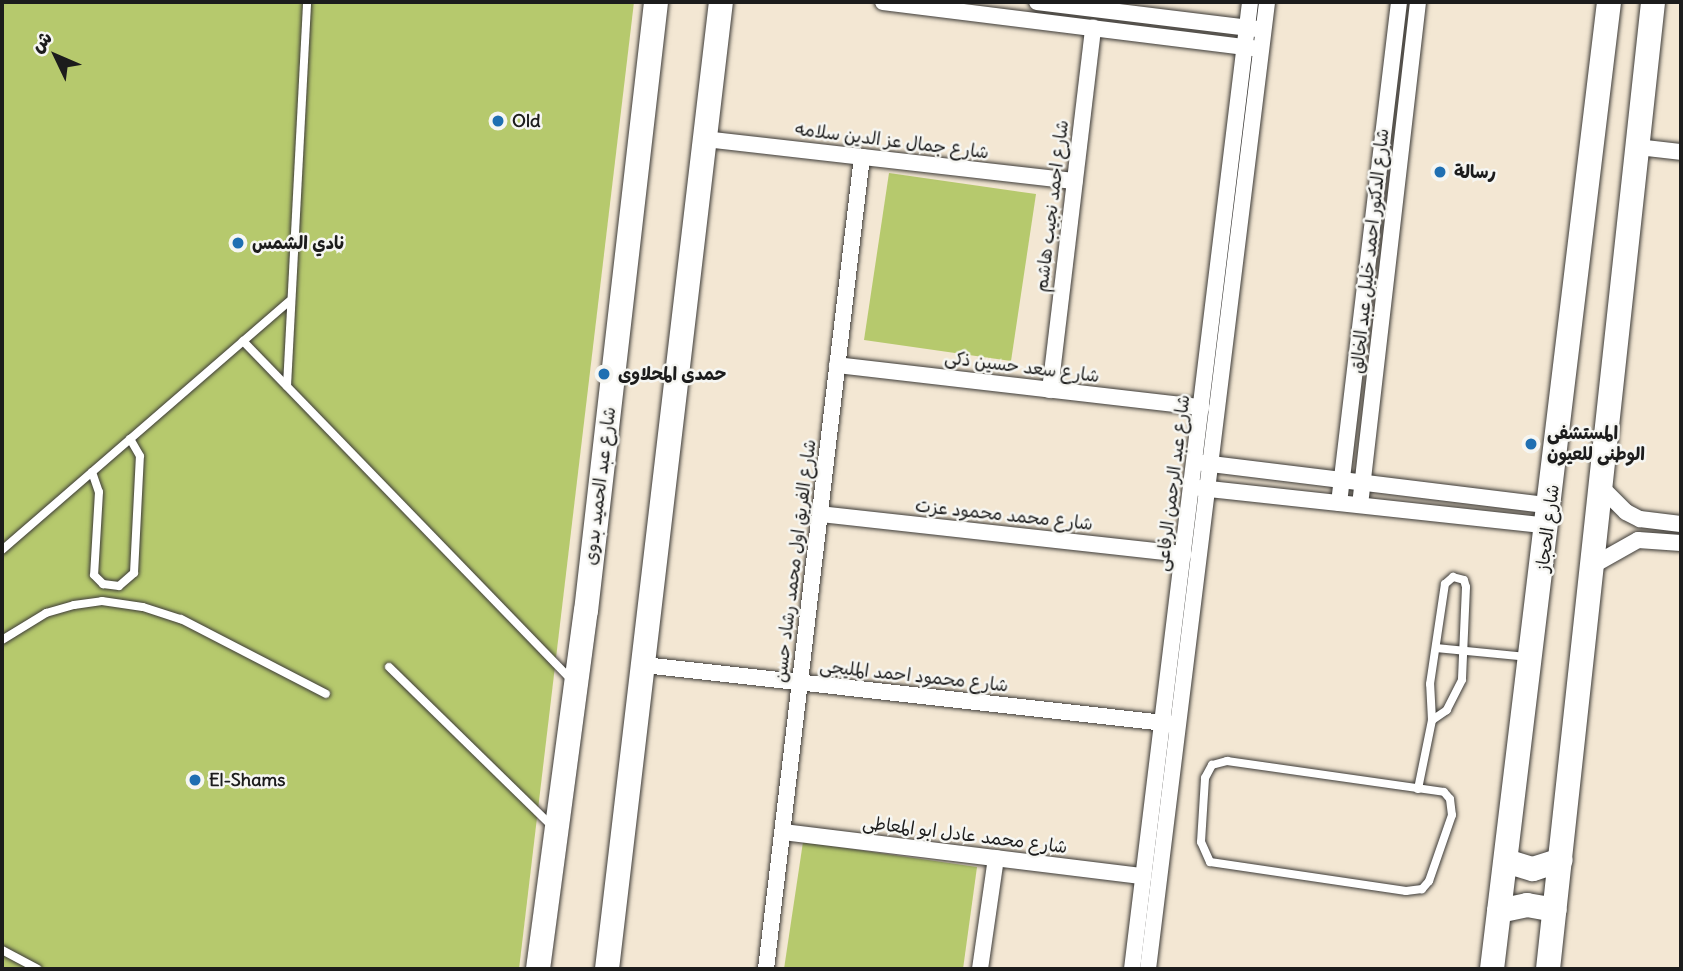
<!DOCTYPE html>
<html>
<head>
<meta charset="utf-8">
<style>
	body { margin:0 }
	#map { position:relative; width:1683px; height:971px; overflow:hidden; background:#f3e7d3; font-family:Delius,"Playpen Sans Arabic",sans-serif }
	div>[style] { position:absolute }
	.green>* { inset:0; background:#b6c96d }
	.roads { filter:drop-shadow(0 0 2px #3c3a37) drop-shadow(0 0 2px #3c3a37) }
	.service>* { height:8px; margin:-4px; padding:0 4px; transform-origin:4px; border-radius:4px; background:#fff }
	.minor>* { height:16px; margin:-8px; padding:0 8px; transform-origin:8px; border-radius:8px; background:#fff }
	.primary>* { height:24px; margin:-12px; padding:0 12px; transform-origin:12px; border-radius:12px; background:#fff }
	.dots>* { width:19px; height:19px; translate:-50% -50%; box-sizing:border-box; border:4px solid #f6f6f2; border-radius:50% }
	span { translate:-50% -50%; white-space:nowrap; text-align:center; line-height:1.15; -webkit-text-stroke:5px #f6f6f2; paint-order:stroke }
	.poi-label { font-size:18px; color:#1c1c1c; font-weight:700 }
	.left { translate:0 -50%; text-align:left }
	.street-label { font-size:18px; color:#1c1c1c }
	.frame { position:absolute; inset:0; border:4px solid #1c1c1c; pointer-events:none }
	.north { position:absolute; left:21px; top:21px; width:70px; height:70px; -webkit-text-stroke:5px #f6f6f2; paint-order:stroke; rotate:314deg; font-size:19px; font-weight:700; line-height:28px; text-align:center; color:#1c1c1c }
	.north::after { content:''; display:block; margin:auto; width:24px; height:32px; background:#1c1c1c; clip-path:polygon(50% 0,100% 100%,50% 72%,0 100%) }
</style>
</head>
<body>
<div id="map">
	<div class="green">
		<i style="clip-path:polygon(2px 2px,634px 2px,519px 969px,2px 969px)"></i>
		<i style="clip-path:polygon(889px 173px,1036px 194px,1011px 361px,864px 340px)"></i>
		<i style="clip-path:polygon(803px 842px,977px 867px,963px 969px,784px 969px)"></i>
	</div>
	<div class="roads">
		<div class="service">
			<i style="left:243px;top:341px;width:474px;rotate:45.9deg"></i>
			<i style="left:287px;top:386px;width:385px;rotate:-87deg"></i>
			<i style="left:92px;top:472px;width:21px;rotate:71deg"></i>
			<i style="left:99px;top:492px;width:83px;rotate:93.4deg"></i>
			<i style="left:94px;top:575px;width:13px;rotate:45deg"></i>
			<i style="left:103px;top:584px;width:16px;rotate:7deg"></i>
			<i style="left:119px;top:586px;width:20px;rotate:-41deg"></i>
			<i style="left:134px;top:573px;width:117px;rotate:-87.1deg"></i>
			<i style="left:140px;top:456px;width:20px;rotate:-120deg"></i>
			<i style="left:2px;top:550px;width:380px;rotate:-40.9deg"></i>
			<i style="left:1453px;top:577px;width:11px;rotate:15deg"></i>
			<i style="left:1464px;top:580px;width:7px;rotate:74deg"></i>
			<i style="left:1466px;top:587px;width:93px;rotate:92.5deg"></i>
			<i style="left:1462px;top:680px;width:34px;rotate:117deg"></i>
			<i style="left:1447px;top:710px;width:18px;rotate:146deg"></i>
			<i style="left:1432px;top:720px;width:36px;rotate:-93deg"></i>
			<i style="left:1430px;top:684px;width:101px;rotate:-81.5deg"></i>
			<i style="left:1445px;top:584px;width:11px;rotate:-41deg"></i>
			<i style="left:2px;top:640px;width:52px;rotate:-31.5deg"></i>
			<i style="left:46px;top:613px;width:29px;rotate:-16deg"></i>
			<i style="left:74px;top:605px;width:28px;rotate:-8deg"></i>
			<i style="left:102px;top:601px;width:41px;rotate:8.3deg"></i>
			<i style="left:143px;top:607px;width:40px;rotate:18deg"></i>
			<i style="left:181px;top:619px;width:163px;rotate:27.3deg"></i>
			<i style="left:1436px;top:648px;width:91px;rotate:5.6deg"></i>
			<i style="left:389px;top:667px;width:228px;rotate:44.3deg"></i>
			<i style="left:1227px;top:761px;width:219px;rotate:8.1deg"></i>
			<i style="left:1444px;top:792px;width:9px;rotate:49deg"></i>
			<i style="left:1450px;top:799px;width:16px;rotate:83deg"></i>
			<i style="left:1452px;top:815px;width:70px;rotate:109.2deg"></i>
			<i style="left:1429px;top:881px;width:11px;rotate:131deg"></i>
			<i style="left:1422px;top:889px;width:16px;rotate:173deg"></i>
			<i style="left:1406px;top:891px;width:198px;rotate:-171.6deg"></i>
			<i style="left:1210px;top:862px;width:22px;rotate:-114deg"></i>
			<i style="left:1201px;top:842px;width:64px;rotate:-86.4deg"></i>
			<i style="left:1205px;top:778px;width:15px;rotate:-62deg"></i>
			<i style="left:1212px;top:765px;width:16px;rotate:-15deg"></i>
			<i style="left:1418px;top:789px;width:70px;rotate:-78.5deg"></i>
			<i style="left:2px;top:950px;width:40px;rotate:28deg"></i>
		</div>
		<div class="minor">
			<i style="left:883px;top:2px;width:373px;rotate:7.1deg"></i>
			<i style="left:1037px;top:2px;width:222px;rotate:7deg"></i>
			<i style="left:705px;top:139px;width:372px;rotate:6.5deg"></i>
			<i style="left:1638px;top:147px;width:43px;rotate:6.6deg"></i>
			<i style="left:837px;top:365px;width:367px;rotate:6.6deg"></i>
			<i style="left:1050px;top:390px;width:365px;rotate:-83.2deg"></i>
			<i style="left:1203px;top:463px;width:351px;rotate:7deg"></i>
			<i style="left:1601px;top:487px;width:35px;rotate:45deg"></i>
			<i style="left:1626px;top:512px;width:16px;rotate:27deg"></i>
			<i style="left:1640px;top:519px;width:41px;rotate:7deg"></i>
			<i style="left:1200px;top:488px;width:351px;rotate:6.2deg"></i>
			<i style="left:1339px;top:503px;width:505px;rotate:-83.17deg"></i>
			<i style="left:1360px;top:505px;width:506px;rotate:-83.42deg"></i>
			<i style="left:820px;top:514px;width:366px;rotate:6.3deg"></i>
			<i style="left:1590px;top:567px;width:55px;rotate:-29.4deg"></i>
			<i style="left:1638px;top:540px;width:43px;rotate:4deg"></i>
			<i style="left:644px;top:665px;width:532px;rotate:6.36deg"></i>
			<i style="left:783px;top:832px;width:363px;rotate:7deg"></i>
			<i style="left:766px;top:969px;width:818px;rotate:-83.26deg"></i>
			<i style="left:980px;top:969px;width:112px;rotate:-81.8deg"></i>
			<i style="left:1132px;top:969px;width:974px;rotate:-83.04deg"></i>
			<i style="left:1148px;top:969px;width:974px;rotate:-82.98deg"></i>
		</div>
		<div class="primary">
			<i style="left:1506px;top:861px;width:28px;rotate:17deg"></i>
			<i style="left:1533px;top:869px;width:29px;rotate:-18deg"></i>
			<i style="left:1499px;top:911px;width:29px;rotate:-12deg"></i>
			<i style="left:1527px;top:905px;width:28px;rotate:10deg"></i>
			<i style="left:538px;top:969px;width:361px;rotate:-82.4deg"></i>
			<i style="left:586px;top:611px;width:613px;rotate:-83.44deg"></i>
			<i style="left:607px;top:969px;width:974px;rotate:-83.28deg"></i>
			<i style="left:1492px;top:969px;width:974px;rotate:-83.1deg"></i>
			<i style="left:1548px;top:969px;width:973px;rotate:-83.8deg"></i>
		</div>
	</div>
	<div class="dots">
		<i style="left:498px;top:121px;background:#1f6fb2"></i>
		<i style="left:1440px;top:172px;background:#1f6fb2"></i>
		<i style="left:238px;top:243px;background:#1f6fb2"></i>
		<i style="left:604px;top:374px;background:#1f6fb2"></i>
		<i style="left:1531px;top:444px;background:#1f6fb2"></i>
		<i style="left:195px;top:780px;background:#1f6fb2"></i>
	</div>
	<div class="poi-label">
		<span class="left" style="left:512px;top:121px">Old</span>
		<span class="left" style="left:1454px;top:172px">رسالة</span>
		<span class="left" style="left:252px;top:243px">نادي الشمس</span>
		<span class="left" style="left:618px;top:374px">حمدى المحلاوى</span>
		<span class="left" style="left:1547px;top:444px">المستشفى<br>الوطنى للعيون</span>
		<span class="left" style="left:209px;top:780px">El-Shams</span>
	</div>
	<div class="street-label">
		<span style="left:892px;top:141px;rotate:7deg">شارع جمال عز الدين سلامه</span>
		<span style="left:1052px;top:206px;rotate:-83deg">شارع احمد نجيب هاشم</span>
		<span style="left:1370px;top:251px;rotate:-84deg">شارع الدكتور احمد خليل عبد الخالق</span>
		<span style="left:1022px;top:367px;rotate:7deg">شارع سعد حسين ذكى</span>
		<span style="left:1173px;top:483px;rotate:-83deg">شارع عبد الرحمن الرفاعى</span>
		<span style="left:600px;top:486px;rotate:-83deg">شارع عبد الحميد بدوى</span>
		<span style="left:1004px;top:515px;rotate:6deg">شارع محمد محمود عزت</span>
		<span style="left:1548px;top:528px;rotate:-83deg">شارع الحجاز</span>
		<span style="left:795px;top:561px;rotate:-83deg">شارع الفريق اول محمد رشاد حسن</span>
		<span style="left:914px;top:676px;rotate:6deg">شارع محمود احمد المليجى</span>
		<span style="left:965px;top:835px;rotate:7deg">شارع محمد عادل ابو المعاطى</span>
	</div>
	<div class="frame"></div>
	<div class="north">ش</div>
</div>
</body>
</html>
